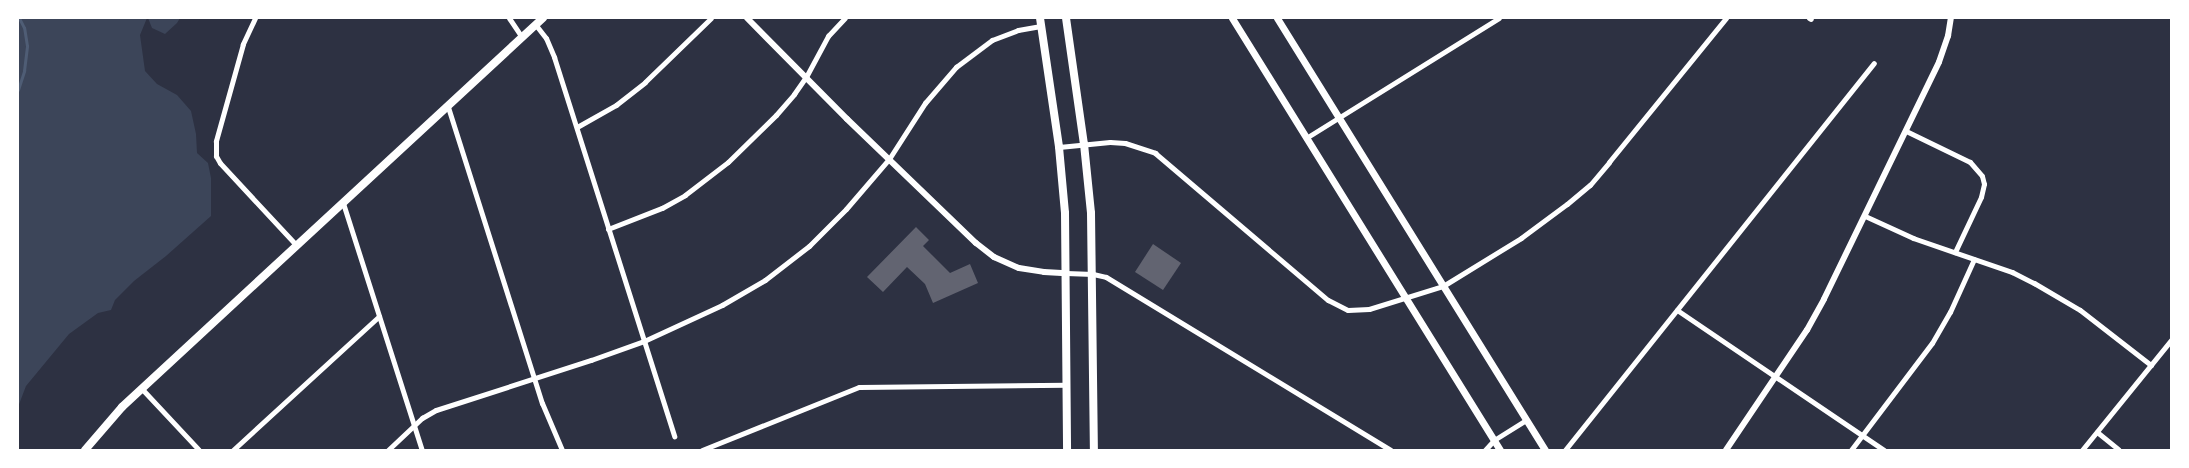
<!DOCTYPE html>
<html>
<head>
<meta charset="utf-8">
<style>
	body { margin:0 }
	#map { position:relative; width:2189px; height:468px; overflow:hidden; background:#2d3142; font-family:Barlow,sans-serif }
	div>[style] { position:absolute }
	.green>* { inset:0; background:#3c4559 }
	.stream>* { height:2.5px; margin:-1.25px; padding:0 1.25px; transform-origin:1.25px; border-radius:1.25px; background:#4f5d75 }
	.building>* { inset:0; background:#626471 }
	.minor>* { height:5px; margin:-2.5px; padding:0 2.5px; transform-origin:2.5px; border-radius:2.5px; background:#fff }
	.tertiary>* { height:6px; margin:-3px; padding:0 3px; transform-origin:3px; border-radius:3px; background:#fff }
	.secondary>* { height:7px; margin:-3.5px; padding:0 3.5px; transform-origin:3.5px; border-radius:3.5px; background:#fff }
	.primary>* { height:8px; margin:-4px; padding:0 4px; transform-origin:4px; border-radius:4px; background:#fff }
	span { translate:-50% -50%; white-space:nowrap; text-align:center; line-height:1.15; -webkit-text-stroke:5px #fff; paint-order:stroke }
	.frame { position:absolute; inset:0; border:19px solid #fff; pointer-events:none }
</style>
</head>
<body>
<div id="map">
	<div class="green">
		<i style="clip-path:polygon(18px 18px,147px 18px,140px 35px,145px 71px,157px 84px,177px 95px,191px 111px,196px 134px,197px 153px,208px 163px,211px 178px,211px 216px,166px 256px,134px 281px,115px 300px,111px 310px,98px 313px,69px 334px,26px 386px,18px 407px)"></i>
		<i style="clip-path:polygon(148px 18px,180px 18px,177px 23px,165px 34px,152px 28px)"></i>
	</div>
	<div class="stream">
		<i style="left:18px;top:90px;width:20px;rotate:-72deg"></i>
		<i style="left:24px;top:71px;width:25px;rotate:-83deg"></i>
		<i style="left:27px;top:46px;width:18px;rotate:-99deg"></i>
		<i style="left:24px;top:28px;width:11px;rotate:-117deg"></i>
	</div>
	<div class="building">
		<i style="clip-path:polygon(916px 227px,929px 240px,923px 246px,950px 273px,970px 264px,978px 283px,933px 303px,925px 284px,907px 267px,883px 292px,867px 277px)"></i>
		<i style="clip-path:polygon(1153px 244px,1181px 263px,1163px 290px,1135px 272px)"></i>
	</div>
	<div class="minor">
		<i style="left:255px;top:18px;width:29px;rotate:115deg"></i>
		<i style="left:243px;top:44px;width:101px;rotate:105.6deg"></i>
		<i style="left:216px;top:141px;width:15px;rotate:90deg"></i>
		<i style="left:216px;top:156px;width:8px;rotate:60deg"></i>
		<i style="left:220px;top:163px;width:113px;rotate:47.1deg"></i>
		<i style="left:509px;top:18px;width:23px;rotate:56deg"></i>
		<i style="left:1809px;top:18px;width:2px;rotate:27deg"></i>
		<i style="left:535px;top:24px;width:18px;rotate:52deg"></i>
		<i style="left:546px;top:38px;width:21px;rotate:67deg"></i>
		<i style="left:554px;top:57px;width:398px;rotate:72.4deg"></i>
		<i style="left:448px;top:107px;width:311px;rotate:72.4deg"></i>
		<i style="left:542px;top:403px;width:51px;rotate:66.9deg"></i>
		<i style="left:577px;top:127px;width:45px;rotate:-29.4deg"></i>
		<i style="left:616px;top:105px;width:37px;rotate:-38deg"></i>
		<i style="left:645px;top:82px;width:92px;rotate:-44.1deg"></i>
		<i style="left:1906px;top:131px;width:71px;rotate:25.8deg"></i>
		<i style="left:1970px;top:162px;width:18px;rotate:49deg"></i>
		<i style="left:1982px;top:176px;width:8px;rotate:76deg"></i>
		<i style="left:1984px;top:184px;width:13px;rotate:103deg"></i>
		<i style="left:1981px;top:197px;width:61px;rotate:115.3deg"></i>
		<i style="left:1306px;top:138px;width:227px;rotate:-31.9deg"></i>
		<i style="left:1059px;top:147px;width:51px;rotate:-5.6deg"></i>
		<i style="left:1110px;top:142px;width:15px;rotate:4deg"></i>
		<i style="left:1125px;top:143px;width:32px;rotate:18deg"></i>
		<i style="left:1155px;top:153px;width:227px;rotate:40.4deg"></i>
		<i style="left:1328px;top:300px;width:22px;rotate:27deg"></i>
		<i style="left:1348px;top:310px;width:21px;rotate:-3deg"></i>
		<i style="left:1369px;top:309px;width:77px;rotate:-17.3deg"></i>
		<i style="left:1443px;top:286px;width:92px;rotate:-31.6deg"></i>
		<i style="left:1521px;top:238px;width:57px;rotate:-36.5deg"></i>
		<i style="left:1567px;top:204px;width:30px;rotate:-40deg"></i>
		<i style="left:1590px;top:185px;width:30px;rotate:-50deg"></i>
		<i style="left:1609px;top:162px;width:186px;rotate:-50.9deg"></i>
		<i style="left:343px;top:203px;width:259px;rotate:72.3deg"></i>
		<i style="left:1865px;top:216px;width:53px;rotate:24.6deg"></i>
		<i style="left:1913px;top:238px;width:105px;rotate:19deg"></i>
		<i style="left:2012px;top:272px;width:25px;rotate:27deg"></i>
		<i style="left:2034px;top:283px;width:53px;rotate:30.4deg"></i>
		<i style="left:2080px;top:310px;width:90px;rotate:37.8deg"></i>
		<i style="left:608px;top:229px;width:58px;rotate:-21.3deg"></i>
		<i style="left:662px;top:208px;width:26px;rotate:-29deg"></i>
		<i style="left:685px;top:195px;width:54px;rotate:-37.5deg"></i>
		<i style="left:728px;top:162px;width:67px;rotate:-44.4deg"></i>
		<i style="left:776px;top:115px;width:28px;rotate:-49deg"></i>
		<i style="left:794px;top:94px;width:21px;rotate:-55deg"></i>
		<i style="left:806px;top:77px;width:47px;rotate:-61.8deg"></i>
		<i style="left:828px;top:36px;width:25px;rotate:-47deg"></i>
		<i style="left:1066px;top:273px;width:27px;rotate:2deg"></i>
		<i style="left:1093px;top:274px;width:13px;rotate:13deg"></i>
		<i style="left:1106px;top:277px;width:333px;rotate:31.3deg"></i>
		<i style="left:1677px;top:310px;width:250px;rotate:34.1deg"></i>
		<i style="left:142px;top:389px;width:83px;rotate:46.9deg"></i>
		<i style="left:2097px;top:432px;width:28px;rotate:39deg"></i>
		<i style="left:233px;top:450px;width:198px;rotate:-42.5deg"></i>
		<i style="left:388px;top:450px;width:47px;rotate:-43.3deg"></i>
		<i style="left:422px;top:418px;width:16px;rotate:-30deg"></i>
		<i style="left:436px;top:410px;width:163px;rotate:-17.9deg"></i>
		<i style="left:591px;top:360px;width:56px;rotate:-19.7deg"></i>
		<i style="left:644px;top:341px;width:86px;rotate:-24.8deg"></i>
		<i style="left:722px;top:305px;width:50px;rotate:-30.2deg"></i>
		<i style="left:765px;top:280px;width:56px;rotate:-37.7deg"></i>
		<i style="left:809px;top:246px;width:52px;rotate:-45deg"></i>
		<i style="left:846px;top:209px;width:66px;rotate:-49.3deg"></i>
		<i style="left:889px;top:159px;width:67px;rotate:-57.3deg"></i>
		<i style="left:925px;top:103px;width:48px;rotate:-49.3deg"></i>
		<i style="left:956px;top:67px;width:45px;rotate:-36.9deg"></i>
		<i style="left:992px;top:40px;width:28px;rotate:-21deg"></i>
		<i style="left:1018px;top:30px;width:23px;rotate:-10deg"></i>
		<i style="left:702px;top:450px;width:169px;rotate:-21.9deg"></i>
		<i style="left:859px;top:387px;width:208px;rotate:-0.6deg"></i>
		<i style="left:1485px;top:450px;width:13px;rotate:-48deg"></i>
		<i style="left:1494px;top:440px;width:38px;rotate:-32deg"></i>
		<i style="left:1565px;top:450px;width:495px;rotate:-51.4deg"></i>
		<i style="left:1851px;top:450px;width:134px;rotate:-52.9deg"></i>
		<i style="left:1932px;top:343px;width:36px;rotate:-60deg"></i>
		<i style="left:1950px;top:312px;width:58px;rotate:-65.6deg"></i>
		<i style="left:2082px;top:450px;width:143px;rotate:-51deg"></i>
	</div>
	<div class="tertiary">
		<i style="left:747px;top:18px;width:142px;rotate:45.3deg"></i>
		<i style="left:847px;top:119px;width:179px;rotate:43.9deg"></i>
		<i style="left:976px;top:243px;width:23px;rotate:38deg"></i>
		<i style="left:994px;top:257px;width:27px;rotate:24deg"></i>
		<i style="left:1019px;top:268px;width:25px;rotate:9deg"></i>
		<i style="left:1044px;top:272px;width:22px;rotate:3deg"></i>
		<i style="left:1726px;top:450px;width:145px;rotate:-56deg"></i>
		<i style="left:1807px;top:330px;width:35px;rotate:-61deg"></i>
		<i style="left:1824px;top:299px;width:263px;rotate:-64.1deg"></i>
		<i style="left:1939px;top:62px;width:28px;rotate:-71deg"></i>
		<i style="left:1948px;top:36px;width:18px;rotate:-81deg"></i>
	</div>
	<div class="secondary">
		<i style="left:1232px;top:18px;width:508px;rotate:58.19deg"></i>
		<i style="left:1277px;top:18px;width:508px;rotate:58.19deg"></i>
	</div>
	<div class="primary">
		<i style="left:1040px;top:18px;width:130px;rotate:81.6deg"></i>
		<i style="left:1059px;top:147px;width:66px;rotate:84.8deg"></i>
		<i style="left:1065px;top:213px;width:237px;rotate:89.5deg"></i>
		<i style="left:1066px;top:18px;width:127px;rotate:81.9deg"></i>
		<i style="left:1084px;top:144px;width:69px;rotate:84.2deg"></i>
		<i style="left:1091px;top:213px;width:237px;rotate:89.3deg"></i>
		<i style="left:85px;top:450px;width:57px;rotate:-49.3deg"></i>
		<i style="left:122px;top:407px;width:573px;rotate:-42.74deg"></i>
	</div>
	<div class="frame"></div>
</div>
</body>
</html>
